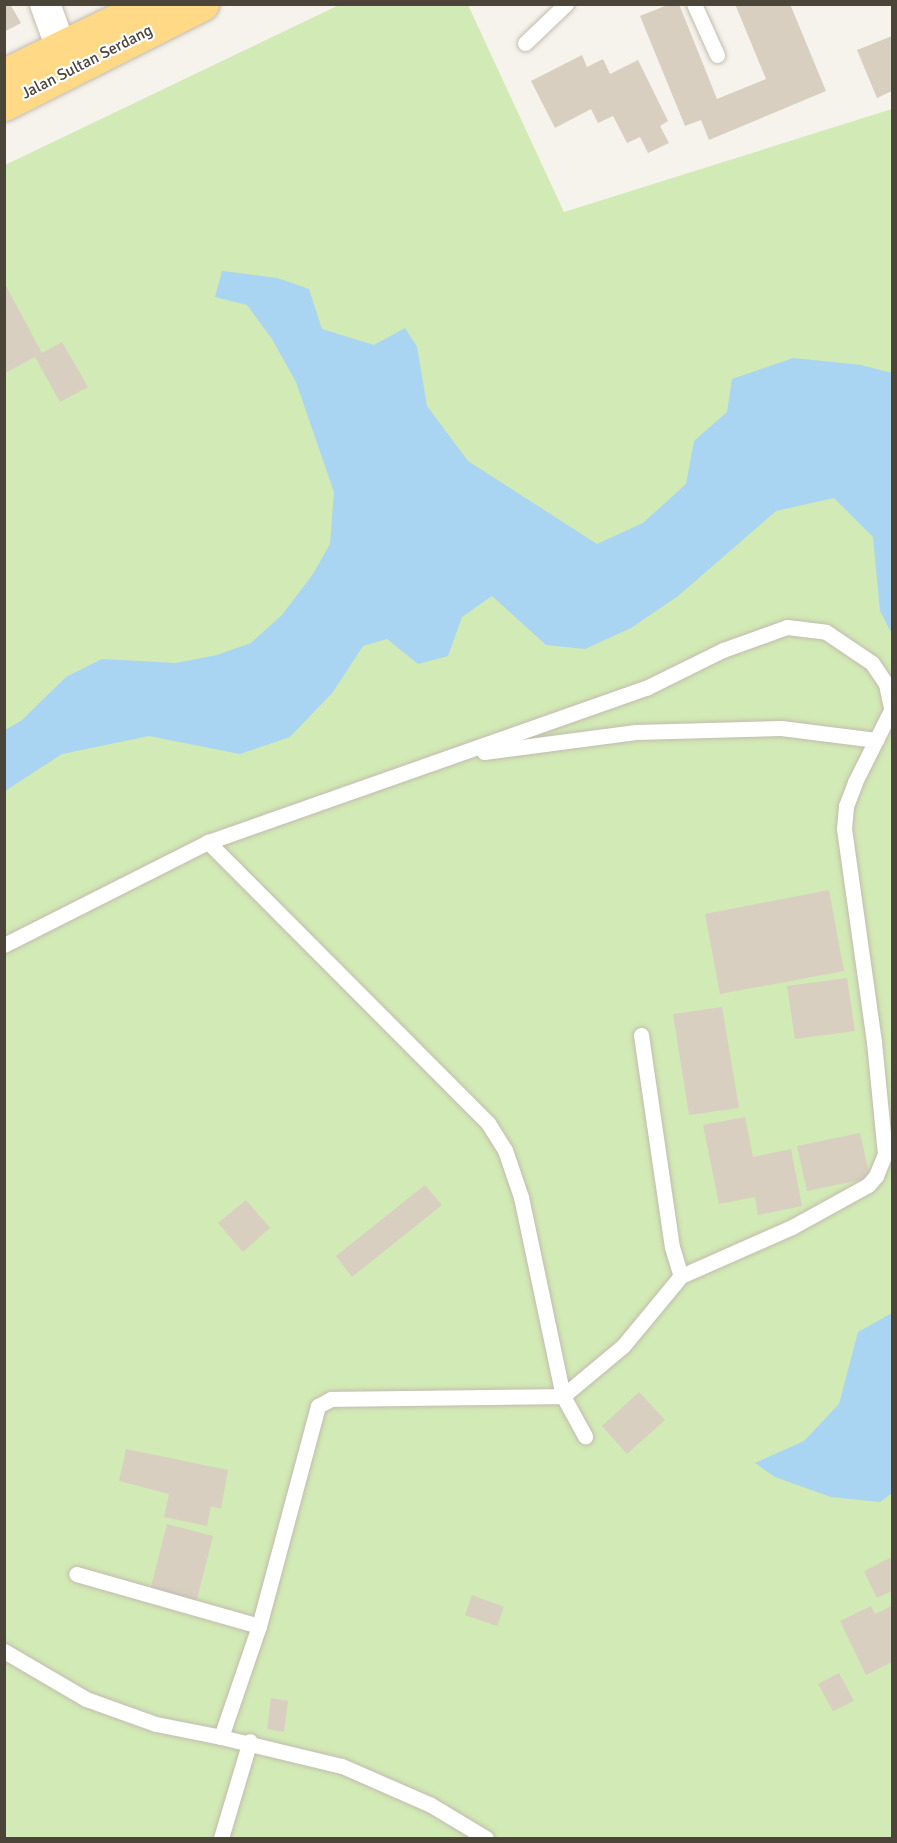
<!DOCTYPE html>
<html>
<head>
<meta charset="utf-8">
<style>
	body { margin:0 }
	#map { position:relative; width:897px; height:1843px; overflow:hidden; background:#f6f3ec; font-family:Signika,sans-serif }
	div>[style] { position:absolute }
	.green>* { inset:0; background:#d2eab5 }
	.water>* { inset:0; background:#a9d4f2 }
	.building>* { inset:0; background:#d8cfc1 }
	.roads { filter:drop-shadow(0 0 2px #c2bbae) drop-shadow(0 0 2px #c2bbae) }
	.service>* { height:15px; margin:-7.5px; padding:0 7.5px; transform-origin:7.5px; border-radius:7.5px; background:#fff }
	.minor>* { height:30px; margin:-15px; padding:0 15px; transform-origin:15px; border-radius:15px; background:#fff }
	.trunk>* { height:33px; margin:-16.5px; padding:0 16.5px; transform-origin:16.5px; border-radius:16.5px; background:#ffd985 }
	span { translate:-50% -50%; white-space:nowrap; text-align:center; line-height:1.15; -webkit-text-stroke:4.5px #fff; paint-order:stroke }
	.street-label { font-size:16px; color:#4b4439 }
	.frame { position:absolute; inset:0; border:6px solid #4b4439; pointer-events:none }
</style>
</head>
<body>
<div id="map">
	<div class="green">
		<i style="clip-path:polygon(339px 5px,468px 5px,564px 212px,892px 109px,892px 1838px,5px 1838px,5px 165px)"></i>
	</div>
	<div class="water">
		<i style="clip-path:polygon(222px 271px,277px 278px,309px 289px,322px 329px,374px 345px,405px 328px,417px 347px,427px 406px,468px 461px,597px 544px,643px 523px,686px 484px,694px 441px,727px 412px,732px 379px,793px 358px,861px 365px,892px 373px,892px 634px,880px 611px,873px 537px,834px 498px,776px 511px,678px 596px,631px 628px,585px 649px,546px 645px,492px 596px,462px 617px,448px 656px,418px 664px,387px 639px,363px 646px,333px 692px,290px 737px,240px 754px,149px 736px,62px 754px,5px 791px,5px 730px,21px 721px,66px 677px,102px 659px,176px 663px,217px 655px,251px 643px,282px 615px,313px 574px,330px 544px,334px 492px,296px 382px,272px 339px,247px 305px,215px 297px)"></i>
		<i style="clip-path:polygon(892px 1313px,892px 1493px,880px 1502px,831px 1497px,775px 1477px,755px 1463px,804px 1441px,839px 1404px,858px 1332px)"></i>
	</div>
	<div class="building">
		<i style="clip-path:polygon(4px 4px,10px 4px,21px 23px,4px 32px)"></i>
		<i style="clip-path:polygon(670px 4px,679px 4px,717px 99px,766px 79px,735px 4px,790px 4px,826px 91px,709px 140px,701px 120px,685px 126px,640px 16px)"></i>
		<i style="clip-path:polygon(892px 36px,892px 91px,877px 98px,857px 50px)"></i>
		<i style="clip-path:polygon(582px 55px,587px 67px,603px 59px,610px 74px,638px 60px,668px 121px,660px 126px,669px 143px,648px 153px,640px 137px,627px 143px,613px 116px,598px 123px,591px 109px,555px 128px,531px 81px)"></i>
		<i style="clip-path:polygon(6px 286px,42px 353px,62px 342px,88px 387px,60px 402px,35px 357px,5px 373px)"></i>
		<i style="clip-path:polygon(829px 890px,844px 971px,720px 994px,705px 914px)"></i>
		<i style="clip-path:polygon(847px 978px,855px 1031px,795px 1039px,787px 986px)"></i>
		<i style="clip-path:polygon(722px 1007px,739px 1108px,689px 1115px,673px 1014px)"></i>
		<i style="clip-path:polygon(745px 1117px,753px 1157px,791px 1149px,802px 1206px,758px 1215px,755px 1197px,719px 1204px,703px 1125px)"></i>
		<i style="clip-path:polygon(860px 1133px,870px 1178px,807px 1191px,797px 1146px)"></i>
		<i style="clip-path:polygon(425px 1185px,442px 1205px,352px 1277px,336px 1256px)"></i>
		<i style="clip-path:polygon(246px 1200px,270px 1228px,243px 1252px,218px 1223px)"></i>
		<i style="clip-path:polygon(639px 1392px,665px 1420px,627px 1454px,602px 1426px)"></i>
		<i style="clip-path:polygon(126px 1449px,228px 1470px,221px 1509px,211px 1506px,207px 1526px,164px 1517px,169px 1494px,119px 1481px)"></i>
		<i style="clip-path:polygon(167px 1524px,213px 1536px,196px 1603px,150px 1591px)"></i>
		<i style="clip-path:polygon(892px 1557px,892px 1591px,877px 1598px,864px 1571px)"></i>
		<i style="clip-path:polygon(472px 1595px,504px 1607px,497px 1626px,465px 1615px)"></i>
		<i style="clip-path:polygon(871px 1606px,875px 1614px,892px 1606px,892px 1662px,866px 1675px,840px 1621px)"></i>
		<i style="clip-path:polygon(839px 1673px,854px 1701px,833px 1711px,818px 1684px)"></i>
		<i style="clip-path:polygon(271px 1698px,288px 1701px,284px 1732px,267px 1729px)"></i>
	</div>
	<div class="roads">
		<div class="service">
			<i style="left:694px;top:4px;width:56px;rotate:65.7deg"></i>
			<i style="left:525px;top:43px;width:57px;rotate:-43.6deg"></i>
			<i style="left:484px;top:752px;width:153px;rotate:-7.5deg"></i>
			<i style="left:636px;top:732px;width:145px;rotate:-1.6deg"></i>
			<i style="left:781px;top:728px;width:96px;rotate:7.2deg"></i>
			<i style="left:208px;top:842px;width:397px;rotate:45.1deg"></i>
			<i style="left:488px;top:1123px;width:32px;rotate:58deg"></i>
			<i style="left:505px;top:1150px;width:50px;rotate:71.2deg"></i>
			<i style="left:521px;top:1197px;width:203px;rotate:78.1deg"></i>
			<i style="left:563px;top:1396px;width:46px;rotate:61.2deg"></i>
			<i style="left:4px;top:945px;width:229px;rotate:-26.8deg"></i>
			<i style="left:208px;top:842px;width:464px;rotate:-19.4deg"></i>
			<i style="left:646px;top:688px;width:86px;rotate:-26.3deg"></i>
			<i style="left:723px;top:650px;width:68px;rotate:-19.8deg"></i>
			<i style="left:787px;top:627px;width:39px;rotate:7deg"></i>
			<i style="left:826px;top:632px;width:55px;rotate:34deg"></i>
			<i style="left:872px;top:663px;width:25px;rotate:56deg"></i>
			<i style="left:886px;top:684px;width:29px;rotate:78deg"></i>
			<i style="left:641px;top:1035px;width:214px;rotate:81.7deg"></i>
			<i style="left:672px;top:1247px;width:30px;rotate:73deg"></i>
			<i style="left:681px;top:1276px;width:121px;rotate:-23.8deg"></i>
			<i style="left:792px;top:1227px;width:87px;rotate:-28.9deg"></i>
			<i style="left:868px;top:1185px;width:12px;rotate:-48deg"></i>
			<i style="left:876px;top:1176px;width:24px;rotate:-68deg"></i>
			<i style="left:885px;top:1154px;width:113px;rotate:-95.6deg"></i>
			<i style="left:874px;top:1042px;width:215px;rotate:-98deg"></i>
			<i style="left:844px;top:829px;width:23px;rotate:-85deg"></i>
			<i style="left:846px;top:806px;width:26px;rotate:-69deg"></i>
			<i style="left:855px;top:782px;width:78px;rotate:-63.4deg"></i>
			<i style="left:259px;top:1626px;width:228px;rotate:-75deg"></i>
			<i style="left:318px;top:1406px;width:15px;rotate:-28deg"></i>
			<i style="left:331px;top:1399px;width:232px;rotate:-0.7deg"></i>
			<i style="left:563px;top:1396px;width:78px;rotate:-39.8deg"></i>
			<i style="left:623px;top:1346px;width:91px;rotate:-50.4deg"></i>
			<i style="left:4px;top:1651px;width:95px;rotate:30.3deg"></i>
			<i style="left:86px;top:1699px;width:74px;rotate:19.7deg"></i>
			<i style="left:156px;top:1724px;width:66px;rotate:11.3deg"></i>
			<i style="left:221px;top:1737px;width:117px;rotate:-71.1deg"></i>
			<i style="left:259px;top:1626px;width:190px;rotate:-164.1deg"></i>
			<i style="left:221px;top:1737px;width:124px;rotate:13.5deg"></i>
			<i style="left:342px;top:1766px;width:97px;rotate:23.7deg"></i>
			<i style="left:431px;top:1805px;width:64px;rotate:31deg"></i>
			<i style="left:221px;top:1838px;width:101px;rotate:-73.4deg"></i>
		</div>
		<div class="minor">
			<i style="left:45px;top:4px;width:47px;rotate:70deg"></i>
		</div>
		<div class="trunk">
			<i style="left:4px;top:75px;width:162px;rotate:-25.9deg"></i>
			<i style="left:4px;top:104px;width:222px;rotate:-26.8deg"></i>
		</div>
	</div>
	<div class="street-label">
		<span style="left:87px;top:62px;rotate:-27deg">Jalan Sultan Serdang</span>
	</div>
	<div class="frame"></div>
</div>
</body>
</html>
